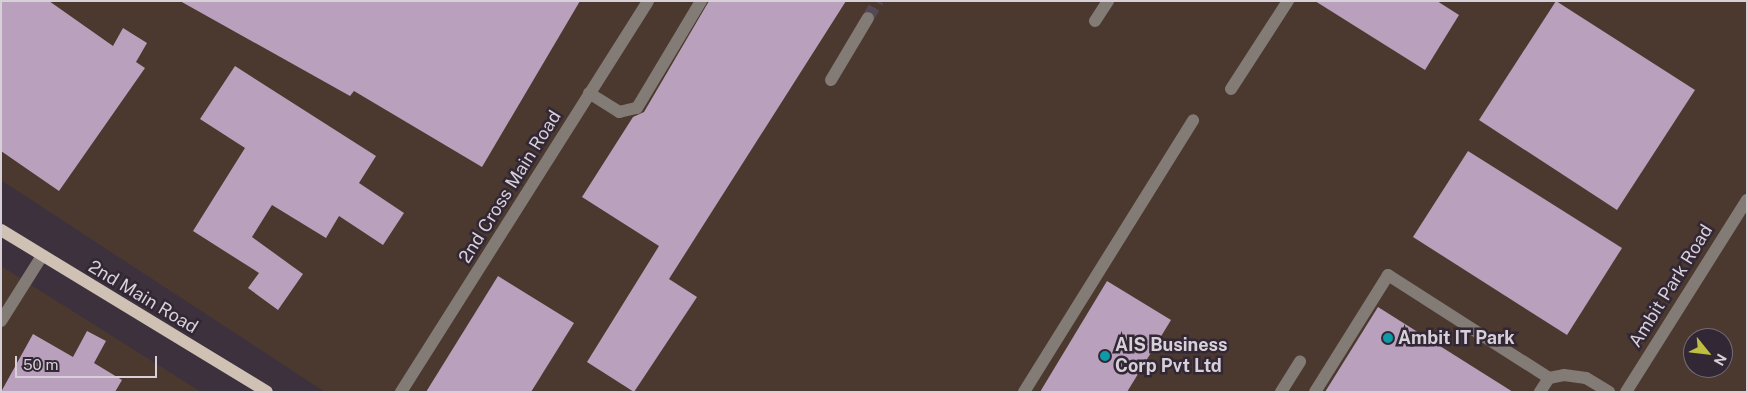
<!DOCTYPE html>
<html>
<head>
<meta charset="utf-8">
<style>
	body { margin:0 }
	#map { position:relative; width:1748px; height:393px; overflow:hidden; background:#3d313e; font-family:"Public Sans",sans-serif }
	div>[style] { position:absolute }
	.industrial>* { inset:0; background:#4b3930 }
	.building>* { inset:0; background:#b9a0bc }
	.minor-tunnel>* { height:12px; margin-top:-6px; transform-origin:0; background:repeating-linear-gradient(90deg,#544955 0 12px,transparent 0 18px) }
	.minor>* { height:12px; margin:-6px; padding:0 6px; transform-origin:6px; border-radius:6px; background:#837b76 }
	.major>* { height:12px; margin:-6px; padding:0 6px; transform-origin:6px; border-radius:6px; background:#d0c1b5 }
	.dots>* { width:14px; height:14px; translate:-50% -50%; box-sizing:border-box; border:2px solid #322734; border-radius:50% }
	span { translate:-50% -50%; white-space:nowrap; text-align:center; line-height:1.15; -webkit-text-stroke:5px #322734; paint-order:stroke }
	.street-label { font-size:18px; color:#d8d0d9 }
	.poi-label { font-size:18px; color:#d8d0d9; font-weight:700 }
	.left { translate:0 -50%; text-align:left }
	.frame { position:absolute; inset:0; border:2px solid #d8d0d9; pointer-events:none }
	.north { position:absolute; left:1683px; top:328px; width:50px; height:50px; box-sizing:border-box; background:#322734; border:1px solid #746b76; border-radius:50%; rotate:119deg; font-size:14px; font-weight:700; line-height:20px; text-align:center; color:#d8d0d9 }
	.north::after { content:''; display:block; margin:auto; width:18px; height:22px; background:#c0be40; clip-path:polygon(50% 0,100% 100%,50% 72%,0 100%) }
	.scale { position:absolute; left:15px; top:356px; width:142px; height:22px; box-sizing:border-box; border:2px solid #d8d0d9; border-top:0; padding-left:6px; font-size:15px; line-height:18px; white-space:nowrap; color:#d8d0d9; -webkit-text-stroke:4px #322734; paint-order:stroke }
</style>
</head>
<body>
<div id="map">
	<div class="industrial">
		<i style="clip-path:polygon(evenodd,1px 1px,1747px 1px,1747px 392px,325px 392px,1px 180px,1px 1px,1693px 338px,1723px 338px,1723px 368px,1693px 368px,1693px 338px)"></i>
		<i style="clip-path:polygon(1px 266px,201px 392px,1px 392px)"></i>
	</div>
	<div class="building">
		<i style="clip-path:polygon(1px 1px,49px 1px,113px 46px,123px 28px,147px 43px,136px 62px,145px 68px,59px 191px,1px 151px)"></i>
		<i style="clip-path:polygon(180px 1px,580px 1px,482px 167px,354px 91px,350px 96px)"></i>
		<i style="clip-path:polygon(709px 1px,846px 1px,669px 279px,697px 297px,634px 392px,587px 362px,659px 246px,582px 197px,633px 117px,644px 112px)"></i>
		<i style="clip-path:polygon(1315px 1px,1437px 1px,1459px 15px,1425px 70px)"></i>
		<i style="clip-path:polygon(1556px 1px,1695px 90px,1617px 210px,1479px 120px)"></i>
		<i style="clip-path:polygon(235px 66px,376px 156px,359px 183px,404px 213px,383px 245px,339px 216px,326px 238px,272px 205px,252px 237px,303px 274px,278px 310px,248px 288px,259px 273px,193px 231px,245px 148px,200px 119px)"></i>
		<i style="clip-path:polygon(1468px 151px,1622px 248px,1567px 335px,1413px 237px)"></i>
		<i style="clip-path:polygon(498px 276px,574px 323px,531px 392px,426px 392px)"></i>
		<i style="clip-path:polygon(1107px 281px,1171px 320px,1127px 392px,1040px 392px)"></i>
		<i style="clip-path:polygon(1378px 307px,1513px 392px,1325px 392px)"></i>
		<i style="clip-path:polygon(87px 331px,106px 341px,94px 363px,122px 380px,115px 392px,1px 392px,33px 334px,73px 357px)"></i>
	</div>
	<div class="minor-tunnel">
		<i style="left:868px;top:18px;width:20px;rotate:-60deg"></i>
	</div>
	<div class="minor">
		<i style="left:1095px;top:21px;width:24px;rotate:-57deg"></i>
		<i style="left:831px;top:80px;width:72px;rotate:-59.2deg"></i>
		<i style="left:1231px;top:89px;width:105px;rotate:-57.1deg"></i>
		<i style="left:589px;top:93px;width:36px;rotate:32deg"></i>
		<i style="left:619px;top:112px;width:18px;rotate:-13deg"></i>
		<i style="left:637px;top:108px;width:125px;rotate:-59.1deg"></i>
		<i style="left:1px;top:321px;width:77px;rotate:-57.8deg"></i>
		<i style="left:1549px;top:378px;width:15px;rotate:-11deg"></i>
		<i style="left:1564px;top:375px;width:22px;rotate:8deg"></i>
		<i style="left:1586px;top:378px;width:27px;rotate:31deg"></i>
		<i style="left:401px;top:392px;width:462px;rotate:-57.7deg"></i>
		<i style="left:1024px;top:392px;width:320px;rotate:-58.1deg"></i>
		<i style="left:1281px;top:392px;width:36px;rotate:-58deg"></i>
		<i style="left:1315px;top:392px;width:138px;rotate:-58deg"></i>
		<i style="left:1388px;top:275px;width:191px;rotate:32.6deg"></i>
		<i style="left:1549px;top:378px;width:17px;rotate:123deg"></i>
		<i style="left:1626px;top:392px;width:227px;rotate:-57.8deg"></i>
	</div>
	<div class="major">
		<i style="left:1px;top:230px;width:311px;rotate:31.3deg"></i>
	</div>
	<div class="dots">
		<i style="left:1388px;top:338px;background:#0f9aa8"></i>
		<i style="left:1105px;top:356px;background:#0f9aa8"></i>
	</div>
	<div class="street-label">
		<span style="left:510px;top:187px;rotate:-58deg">2nd Cross Main Road</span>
		<span style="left:1671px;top:286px;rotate:-58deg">Ambit Park Road</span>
		<span style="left:143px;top:297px;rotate:31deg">2nd Main Road</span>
	</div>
	<div class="poi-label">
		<span class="left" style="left:1398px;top:338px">Ambit IT Park</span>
		<span class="left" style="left:1115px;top:356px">AIS Business<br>Corp Pvt Ltd</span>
	</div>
	<div class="frame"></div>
	<div class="north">N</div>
	<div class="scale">50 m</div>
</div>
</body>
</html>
